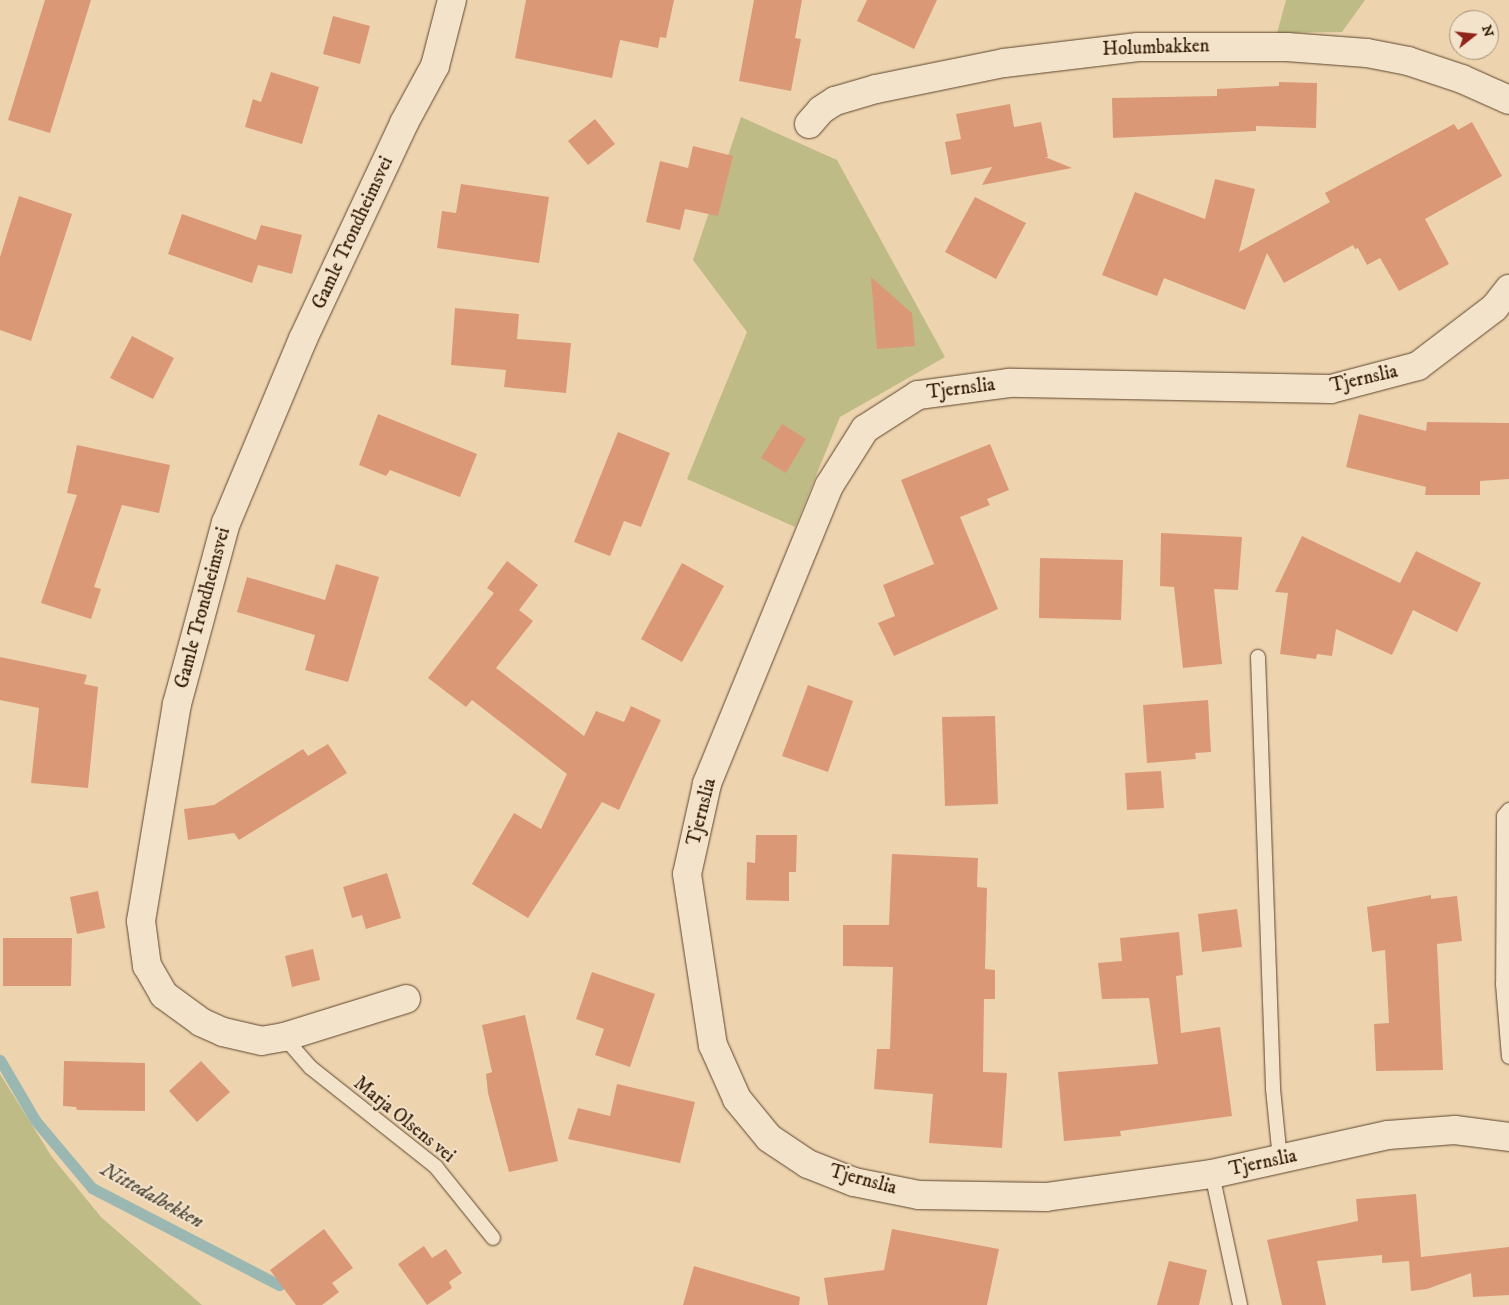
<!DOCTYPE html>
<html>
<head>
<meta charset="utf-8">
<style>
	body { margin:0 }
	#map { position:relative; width:1509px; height:1305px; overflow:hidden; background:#edd4af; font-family:"IM FELL DW Pica",serif }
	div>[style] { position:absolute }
	.green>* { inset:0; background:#bfbb86 }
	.stream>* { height:11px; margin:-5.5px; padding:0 5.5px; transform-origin:5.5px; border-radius:5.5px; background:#9ab7b1 }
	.building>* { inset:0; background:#db9877 }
	.roads { filter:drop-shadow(0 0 1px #5f462c) drop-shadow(0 0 1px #5f462c) }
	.lane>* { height:14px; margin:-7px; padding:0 7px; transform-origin:7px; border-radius:7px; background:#f3e3cb }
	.street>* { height:28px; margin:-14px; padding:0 14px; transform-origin:14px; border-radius:14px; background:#f3e3cb }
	span { translate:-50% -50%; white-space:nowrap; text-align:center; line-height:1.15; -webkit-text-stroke:4px #f3e3cb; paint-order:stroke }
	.street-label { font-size:19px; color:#301600 }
	.water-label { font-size:20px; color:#554e3e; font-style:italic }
	.north { position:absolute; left:1449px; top:10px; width:50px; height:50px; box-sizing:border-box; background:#f3e3cb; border:1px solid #a5917a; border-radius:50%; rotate:74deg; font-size:14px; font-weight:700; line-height:20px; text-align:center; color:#301600 }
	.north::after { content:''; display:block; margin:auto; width:18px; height:22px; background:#8f2418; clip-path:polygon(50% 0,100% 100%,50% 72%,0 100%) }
</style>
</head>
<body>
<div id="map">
	<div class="green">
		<i style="clip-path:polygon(1286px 0,1365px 0,1342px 32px,1277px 33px)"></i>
		<i style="clip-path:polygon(741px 117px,837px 160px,945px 357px,840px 417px,795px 527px,687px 479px,747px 332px,693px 260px)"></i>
		<i style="clip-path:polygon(0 1074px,52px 1157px,101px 1217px,202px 1305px,0 1305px)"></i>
	</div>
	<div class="stream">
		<i style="left:0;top:1060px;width:69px;rotate:59.7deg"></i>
		<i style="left:35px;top:1120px;width:89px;rotate:50deg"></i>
		<i style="left:92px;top:1188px;width:211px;rotate:27.4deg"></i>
	</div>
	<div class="building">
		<i style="clip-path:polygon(45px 0,91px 0,50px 133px,8px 120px)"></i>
		<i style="clip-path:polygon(526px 0,674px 0,666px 38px,660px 37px,658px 48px,620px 40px,612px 78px,515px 58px)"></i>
		<i style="clip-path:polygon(754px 0,802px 0,795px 38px,801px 39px,791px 91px,739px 81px)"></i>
		<i style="clip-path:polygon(867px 0,937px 0,914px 49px,857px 21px)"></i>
		<i style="clip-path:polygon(333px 16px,370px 26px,360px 64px,323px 54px)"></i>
		<i style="clip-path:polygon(271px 72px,319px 87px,302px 144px,245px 127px,253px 99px,261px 102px)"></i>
		<i style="clip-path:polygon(1279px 82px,1317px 83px,1316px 128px,1256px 126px,1256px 131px,1113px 138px,1112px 98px,1217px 96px,1217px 89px,1279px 86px)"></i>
		<i style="clip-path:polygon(1010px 104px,1014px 127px,1041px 122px,1048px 157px,1045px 157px,1072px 168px,982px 185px,992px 167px,951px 175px,945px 142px,961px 139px,956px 114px)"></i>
		<i style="clip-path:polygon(595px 119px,615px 144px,588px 165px,568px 141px)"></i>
		<i style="clip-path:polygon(1472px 122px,1502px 176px,1425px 219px,1449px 264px,1399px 291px,1380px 258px,1367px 265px,1358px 248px,1355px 249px,1353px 245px,1284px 283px,1267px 253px,1245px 310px,1164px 278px,1157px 296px,1102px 275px,1135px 192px,1205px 219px,1215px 179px,1255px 189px,1239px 252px,1330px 202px,1325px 193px,1454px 124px,1458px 130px)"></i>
		<i style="clip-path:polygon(693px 146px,733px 156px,718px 216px,685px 209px,680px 230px,646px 222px,660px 161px,688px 168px)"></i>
		<i style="clip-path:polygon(461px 184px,549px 197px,539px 263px,437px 248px,442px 211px,456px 213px)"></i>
		<i style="clip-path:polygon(19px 196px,72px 214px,31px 341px,0 330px,0 257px)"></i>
		<i style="clip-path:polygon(975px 197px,1026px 223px,996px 279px,945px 252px)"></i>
		<i style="clip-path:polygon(182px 214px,256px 240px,261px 225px,302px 235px,292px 274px,258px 265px,252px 283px,168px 254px)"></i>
		<i style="clip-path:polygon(871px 277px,912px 313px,915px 346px,877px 349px)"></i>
		<i style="clip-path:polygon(455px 308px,519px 314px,517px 339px,571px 343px,566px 393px,504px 387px,506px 370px,451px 365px)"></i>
		<i style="clip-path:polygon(132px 336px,174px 358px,153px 399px,110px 378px)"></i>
		<i style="clip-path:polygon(378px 414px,477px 454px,460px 497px,390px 470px,386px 476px,359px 465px)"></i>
		<i style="clip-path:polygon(1359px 414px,1426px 431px,1427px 422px,1509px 423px,1509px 479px,1480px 481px,1480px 495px,1425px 495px,1426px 487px,1346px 467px)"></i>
		<i style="clip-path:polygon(782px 424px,806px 439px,786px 473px,761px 458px)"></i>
		<i style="clip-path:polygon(618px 432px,670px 453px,641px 527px,624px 521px,610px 556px,574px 542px)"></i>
		<i style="clip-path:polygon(990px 444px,1009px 490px,987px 499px,990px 505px,960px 517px,998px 609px,894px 656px,878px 623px,895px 616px,883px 585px,934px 564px,901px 480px)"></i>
		<i style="clip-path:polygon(77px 445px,170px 465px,159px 513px,122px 505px,94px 587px,101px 589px,91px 619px,41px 603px,77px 495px,67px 493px)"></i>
		<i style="clip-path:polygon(1161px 533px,1242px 537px,1238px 590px,1214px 589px,1222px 664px,1183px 668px,1174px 587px,1160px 586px)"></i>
		<i style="clip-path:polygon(1302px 536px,1400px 583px,1416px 551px,1481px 583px,1457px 632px,1413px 610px,1392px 655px,1336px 629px,1332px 656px,1317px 654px,1316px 659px,1280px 654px,1288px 593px,1275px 592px)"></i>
		<i style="clip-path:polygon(1040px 558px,1123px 560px,1121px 620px,1039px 618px)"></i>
		<i style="clip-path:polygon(507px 561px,538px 585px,519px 610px,533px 621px,496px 668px,584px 736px,596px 711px,624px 722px,631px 706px,661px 720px,619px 810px,602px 802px,528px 918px,472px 884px,514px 813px,541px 829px,567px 774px,472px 700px,466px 707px,428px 678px,494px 593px,487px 588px)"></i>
		<i style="clip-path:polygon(682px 563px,724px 586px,682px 662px,641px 639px)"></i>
		<i style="clip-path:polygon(336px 564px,379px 577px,348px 682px,305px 670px,315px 635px,237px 612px,247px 577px,325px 600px)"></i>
		<i style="clip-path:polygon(0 657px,87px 675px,84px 684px,98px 687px,88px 788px,31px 783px,39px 708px,0 700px)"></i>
		<i style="clip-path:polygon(808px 685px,853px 701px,828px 772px,782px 756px)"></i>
		<i style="clip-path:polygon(1208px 700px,1211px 752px,1195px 753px,1196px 759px,1147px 763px,1143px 705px)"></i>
		<i style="clip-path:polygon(995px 716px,998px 804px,945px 806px,942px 717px)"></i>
		<i style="clip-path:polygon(328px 744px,347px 773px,239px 840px,234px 833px,188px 840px,184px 809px,214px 805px,303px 749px,308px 756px)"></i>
		<i style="clip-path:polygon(1161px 771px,1164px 808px,1127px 810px,1125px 773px)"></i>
		<i style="clip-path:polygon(756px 835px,797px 835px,796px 872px,789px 872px,789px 901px,746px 900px,747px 862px,755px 863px)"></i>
		<i style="clip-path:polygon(892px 854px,978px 858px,977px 887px,987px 888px,985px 969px,995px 970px,995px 999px,984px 999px,983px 1072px,1007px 1073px,1002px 1148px,929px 1143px,933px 1094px,874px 1089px,877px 1049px,890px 1049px,893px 967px,843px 966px,843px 925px,889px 925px)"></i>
		<i style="clip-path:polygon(387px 873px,401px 918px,366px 929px,362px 915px,352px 918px,343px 887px)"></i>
		<i style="clip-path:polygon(98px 891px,105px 928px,77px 934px,70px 897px)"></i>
		<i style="clip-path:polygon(1431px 895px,1431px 899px,1457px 896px,1462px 941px,1437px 944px,1443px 1070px,1376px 1071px,1374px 1024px,1389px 1023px,1385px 950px,1372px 952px,1367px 907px)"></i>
		<i style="clip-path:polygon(1237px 909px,1242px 947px,1202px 952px,1198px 914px)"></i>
		<i style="clip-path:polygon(1179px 932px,1183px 975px,1176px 976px,1181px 1033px,1220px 1027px,1232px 1116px,1120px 1131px,1121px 1136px,1064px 1141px,1058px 1072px,1158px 1064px,1149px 998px,1102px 999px,1098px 963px,1122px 961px,1120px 938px)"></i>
		<i style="clip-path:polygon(3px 938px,72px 938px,71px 986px,3px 986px)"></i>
		<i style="clip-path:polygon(313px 949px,320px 980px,292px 987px,285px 956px)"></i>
		<i style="clip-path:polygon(592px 972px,655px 994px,630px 1067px,595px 1055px,604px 1029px,576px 1019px)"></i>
		<i style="clip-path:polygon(525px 1015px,558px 1161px,509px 1172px,488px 1093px,486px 1074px,492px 1072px,482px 1025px)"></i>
		<i style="clip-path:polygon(64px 1061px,145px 1063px,145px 1111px,77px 1110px,76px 1107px,63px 1106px)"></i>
		<i style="clip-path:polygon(201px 1061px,230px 1092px,197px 1122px,169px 1091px)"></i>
		<i style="clip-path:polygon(617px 1084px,695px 1102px,680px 1163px,568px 1139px,578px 1108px,610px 1116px)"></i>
		<i style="clip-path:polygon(1416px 1194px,1421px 1257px,1509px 1247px,1509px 1295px,1473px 1297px,1471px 1273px,1427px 1289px,1411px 1291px,1409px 1261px,1382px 1263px,1382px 1255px,1317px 1261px,1326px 1305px,1282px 1305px,1267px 1240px,1358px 1221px,1356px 1199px)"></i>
		<i style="clip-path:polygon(324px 1229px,353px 1268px,332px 1283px,339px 1292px,322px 1305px,296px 1305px,270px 1270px)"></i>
		<i style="clip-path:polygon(892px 1229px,999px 1249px,987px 1305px,828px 1305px,824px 1278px,884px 1270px)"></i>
		<i style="clip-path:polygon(424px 1246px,432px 1258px,446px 1249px,462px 1273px,449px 1282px,452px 1288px,427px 1305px,398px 1264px)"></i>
		<i style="clip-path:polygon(1169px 1261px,1207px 1270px,1199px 1305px,1157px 1305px)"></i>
		<i style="clip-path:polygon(694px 1266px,800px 1297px,799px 1305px,683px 1305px)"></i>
	</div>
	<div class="roads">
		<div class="lane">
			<i style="left:1258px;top:657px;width:432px;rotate:88deg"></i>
			<i style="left:1273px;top:1089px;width:70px;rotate:84.3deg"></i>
			<i style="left:1509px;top:810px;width:8px;rotate:130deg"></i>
			<i style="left:1504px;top:816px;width:168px;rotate:90.3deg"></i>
			<i style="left:1503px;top:984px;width:73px;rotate:85.3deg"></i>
			<i style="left:284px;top:1037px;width:40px;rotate:49deg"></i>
			<i style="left:310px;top:1067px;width:161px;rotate:38.4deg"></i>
			<i style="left:436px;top:1167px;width:91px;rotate:51.2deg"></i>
			<i style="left:1212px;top:1174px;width:134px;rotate:77.9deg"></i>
		</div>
		<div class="street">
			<i style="left:809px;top:124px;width:18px;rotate:-49deg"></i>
			<i style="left:821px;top:110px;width:17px;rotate:-33deg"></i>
			<i style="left:835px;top:101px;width:43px;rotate:-16.3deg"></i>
			<i style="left:876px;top:89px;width:131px;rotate:-11.5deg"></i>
			<i style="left:1004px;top:63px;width:135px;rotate:-6.8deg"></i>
			<i style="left:1138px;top:47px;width:149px"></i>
			<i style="left:1287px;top:47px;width:80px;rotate:4.3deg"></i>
			<i style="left:1367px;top:53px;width:42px;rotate:11deg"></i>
			<i style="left:1408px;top:61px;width:57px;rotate:18.4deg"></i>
			<i style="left:1462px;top:79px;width:51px;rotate:24.1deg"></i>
			<i style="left:1509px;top:289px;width:24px;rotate:128deg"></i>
			<i style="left:1494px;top:308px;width:96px;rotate:142.7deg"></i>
			<i style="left:1418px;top:366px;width:90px;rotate:165.2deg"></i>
			<i style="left:1331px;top:389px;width:322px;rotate:-178.9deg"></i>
			<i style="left:1009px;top:383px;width:92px;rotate:172.5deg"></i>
			<i style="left:918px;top:395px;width:63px;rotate:147.3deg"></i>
			<i style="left:865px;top:429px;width:67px;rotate:122.3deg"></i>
			<i style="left:829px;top:486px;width:322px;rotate:112.3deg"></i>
			<i style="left:707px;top:784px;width:92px;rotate:102.5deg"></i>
			<i style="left:687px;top:874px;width:173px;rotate:81.4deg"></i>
			<i style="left:713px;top:1045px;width:59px;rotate:66deg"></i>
			<i style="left:737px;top:1099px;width:50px;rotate:50.6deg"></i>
			<i style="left:769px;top:1138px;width:47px;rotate:33.7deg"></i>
			<i style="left:808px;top:1164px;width:49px;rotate:21.4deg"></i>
			<i style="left:854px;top:1182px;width:66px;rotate:11.3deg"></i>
			<i style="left:919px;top:1195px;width:127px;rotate:0.9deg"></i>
			<i style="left:1046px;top:1197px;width:168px;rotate:-7.9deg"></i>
			<i style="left:1212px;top:1174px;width:180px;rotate:-12.5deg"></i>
			<i style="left:1388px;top:1135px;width:67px;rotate:-4.3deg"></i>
			<i style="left:1455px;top:1130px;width:54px;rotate:7.4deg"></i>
			<i style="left:406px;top:999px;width:128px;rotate:162.7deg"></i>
			<i style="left:284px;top:1037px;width:22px;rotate:170deg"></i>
			<i style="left:262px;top:1041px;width:40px;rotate:-167deg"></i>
			<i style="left:223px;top:1032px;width:24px;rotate:-156deg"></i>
			<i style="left:201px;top:1022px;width:46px;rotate:-143.9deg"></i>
			<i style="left:164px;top:995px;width:34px;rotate:-120deg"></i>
			<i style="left:147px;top:966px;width:45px;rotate:-97.6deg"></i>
			<i style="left:141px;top:921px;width:220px;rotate:-80.6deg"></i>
			<i style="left:177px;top:704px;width:188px;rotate:-74.9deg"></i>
			<i style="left:226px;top:523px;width:199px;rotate:-67.3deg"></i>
			<i style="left:303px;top:339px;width:238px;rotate:-64.9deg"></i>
			<i style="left:404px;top:123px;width:65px;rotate:-61.5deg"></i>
			<i style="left:435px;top:66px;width:68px;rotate:-75.6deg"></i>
		</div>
	</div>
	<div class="street-label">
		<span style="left:1156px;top:48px;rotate:-2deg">Holumbakken</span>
		<span style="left:353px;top:233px;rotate:-65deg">Gamle Trondheimsvei</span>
		<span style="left:1364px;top:379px;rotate:-13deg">Tjernslia</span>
		<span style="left:961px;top:389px;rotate:-7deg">Tjernslia</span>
		<span style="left:203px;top:608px;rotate:-75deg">Gamle Trondheimsvei</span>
		<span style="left:702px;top:812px;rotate:-76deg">Tjernslia</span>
		<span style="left:404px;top:1120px;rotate:39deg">Marja Olsens vei</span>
		<span style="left:1263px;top:1163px;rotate:-12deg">Tjernslia</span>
		<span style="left:863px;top:1180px;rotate:15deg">Tjernslia</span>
	</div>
	<div class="water-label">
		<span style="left:152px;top:1196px;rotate:29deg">Nittedalbekken</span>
	</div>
	<div class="north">N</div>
</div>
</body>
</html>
